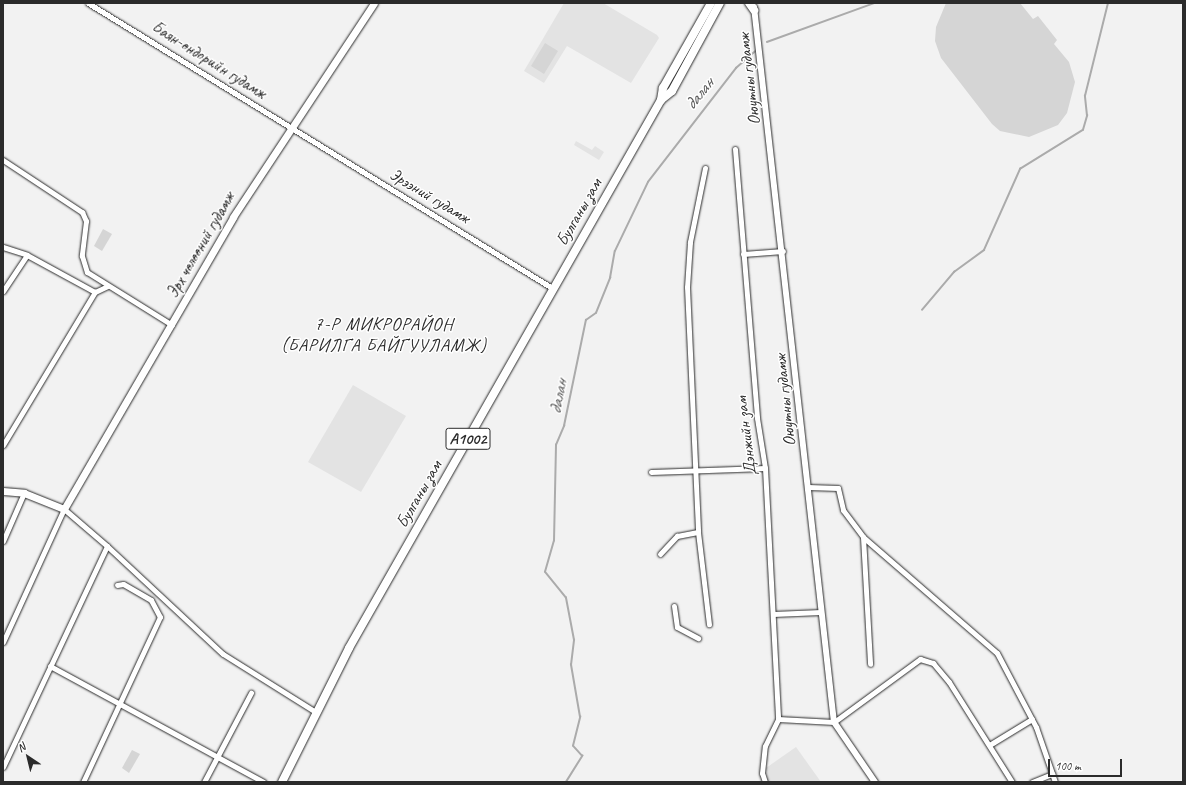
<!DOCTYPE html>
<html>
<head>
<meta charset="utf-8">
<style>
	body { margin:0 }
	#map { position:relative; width:1186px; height:785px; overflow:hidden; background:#f2f2f2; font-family:Caveat,sans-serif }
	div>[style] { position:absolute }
	.built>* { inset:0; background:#e3e3e3 }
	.green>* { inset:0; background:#d5d5d5 }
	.stream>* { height:1.5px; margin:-0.75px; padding:0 0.75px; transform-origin:0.75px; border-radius:0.75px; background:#ababab }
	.roads { filter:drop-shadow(0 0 1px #2b2b2b) drop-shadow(0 0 1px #2b2b2b) }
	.minor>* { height:5px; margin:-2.5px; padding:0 2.5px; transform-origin:2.5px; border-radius:2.5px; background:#fff }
	.tertiary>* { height:6px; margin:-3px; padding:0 3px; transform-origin:3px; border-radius:3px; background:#fff }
	.secondary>* { height:7px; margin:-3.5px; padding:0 3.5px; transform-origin:3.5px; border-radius:3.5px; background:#fff }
	.trunk>* { height:8px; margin:-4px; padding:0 4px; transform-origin:4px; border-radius:4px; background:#fff }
	span { translate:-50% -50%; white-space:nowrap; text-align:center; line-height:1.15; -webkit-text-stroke:3px #fff; paint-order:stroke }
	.shield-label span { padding:1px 3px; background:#fff; border:1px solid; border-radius:3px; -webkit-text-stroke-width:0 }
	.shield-label { font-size:16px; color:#2b2b2b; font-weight:700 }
	.street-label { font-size:17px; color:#2b2b2b }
	.water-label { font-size:18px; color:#585858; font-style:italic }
	.neighbourhood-label { font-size:18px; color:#2b2b2b; letter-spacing:1px }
	.frame { position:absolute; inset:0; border:4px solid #2b2b2b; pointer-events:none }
	.north { position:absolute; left:8px; top:737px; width:40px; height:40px; -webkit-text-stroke:3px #fff; paint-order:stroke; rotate:325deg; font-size:11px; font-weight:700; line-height:16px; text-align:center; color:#2b2b2b }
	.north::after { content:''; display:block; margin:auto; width:14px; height:18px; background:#2b2b2b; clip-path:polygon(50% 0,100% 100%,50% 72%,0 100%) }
	.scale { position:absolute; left:1048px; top:759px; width:74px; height:18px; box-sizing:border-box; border:2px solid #2b2b2b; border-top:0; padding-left:5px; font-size:12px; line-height:14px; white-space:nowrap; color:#2b2b2b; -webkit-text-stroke:3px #fff; paint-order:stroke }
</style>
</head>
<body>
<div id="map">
	<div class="built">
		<i style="clip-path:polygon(564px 3px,603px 3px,657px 35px,659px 38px,631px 83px,567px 46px,544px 83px,524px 71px)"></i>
		<i style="clip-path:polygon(576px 141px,592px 150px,595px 146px,604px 152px,599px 160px,574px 145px)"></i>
		<i style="clip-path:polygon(353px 385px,406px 416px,361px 492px,308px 462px)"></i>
		<i style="clip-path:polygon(796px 747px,821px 782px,768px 782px,766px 768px)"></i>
	</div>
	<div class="green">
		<i style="clip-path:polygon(946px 3px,1020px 3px,1033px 19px,1038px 16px,1057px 40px,1054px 44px,1069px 62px,1075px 82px,1067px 113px,1058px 125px,1029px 137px,1000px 131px,992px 124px,941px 58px,935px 41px,936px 27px)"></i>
		<i style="clip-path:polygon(545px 43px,558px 51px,544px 74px,531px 66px)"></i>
		<i style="clip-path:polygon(103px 229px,112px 234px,102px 251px,94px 246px)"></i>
		<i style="clip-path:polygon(132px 750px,140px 754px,129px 773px,122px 768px)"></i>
	</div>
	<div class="stream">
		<i style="left:767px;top:42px;width:115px;rotate:-19.9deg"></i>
		<i style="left:922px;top:310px;width:50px;rotate:-49.9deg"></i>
		<i style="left:954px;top:272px;width:37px;rotate:-36deg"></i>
		<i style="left:984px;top:250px;width:89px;rotate:-66deg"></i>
		<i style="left:1020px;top:169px;width:74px;rotate:-31.8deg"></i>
		<i style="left:1083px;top:130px;width:15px;rotate:-74deg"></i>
		<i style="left:1087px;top:116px;width:20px;rotate:-96deg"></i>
		<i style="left:1085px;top:96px;width:96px;rotate:-76.1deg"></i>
		<i style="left:566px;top:782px;width:31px;rotate:-58deg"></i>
		<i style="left:582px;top:756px;width:13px;rotate:-132deg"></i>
		<i style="left:573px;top:746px;width:30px;rotate:-76deg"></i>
		<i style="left:580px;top:717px;width:53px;rotate:-99.8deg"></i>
		<i style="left:571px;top:665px;width:25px;rotate:-83deg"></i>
		<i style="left:574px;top:640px;width:43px;rotate:-100.8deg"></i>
		<i style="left:566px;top:598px;width:33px;rotate:-129deg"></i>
		<i style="left:545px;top:572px;width:32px;rotate:-74deg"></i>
		<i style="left:554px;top:541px;width:96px;rotate:-88.8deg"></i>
		<i style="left:556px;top:445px;width:21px;rotate:-67deg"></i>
		<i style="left:564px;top:426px;width:108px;rotate:-78.3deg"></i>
		<i style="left:586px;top:320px;width:12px;rotate:-35deg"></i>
		<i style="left:596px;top:313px;width:38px;rotate:-68deg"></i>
		<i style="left:610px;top:278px;width:27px;rotate:-80deg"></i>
		<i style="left:615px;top:251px;width:76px;rotate:-64.4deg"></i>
		<i style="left:648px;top:182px;width:144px;rotate:-52.3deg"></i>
		<i style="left:736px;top:68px;width:28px;rotate:-41deg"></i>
	</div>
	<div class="roads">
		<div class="minor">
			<i style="left:88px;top:3px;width:545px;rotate:31.56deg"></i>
			<i style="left:735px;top:149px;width:270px;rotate:85.3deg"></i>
			<i style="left:757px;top:418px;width:51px;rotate:80.9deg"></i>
			<i style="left:765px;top:468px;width:251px;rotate:87deg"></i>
			<i style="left:3px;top:160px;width:95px;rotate:33.4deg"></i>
			<i style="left:82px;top:212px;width:10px;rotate:66deg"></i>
			<i style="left:86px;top:221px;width:35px;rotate:97deg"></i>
			<i style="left:82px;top:256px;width:17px;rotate:73deg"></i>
			<i style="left:87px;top:272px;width:100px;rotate:31.9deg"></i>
			<i style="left:705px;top:168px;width:76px;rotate:101.5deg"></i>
			<i style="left:690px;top:242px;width:45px;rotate:93.8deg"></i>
			<i style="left:687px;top:287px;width:245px;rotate:87.4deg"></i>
			<i style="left:698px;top:532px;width:93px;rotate:83.2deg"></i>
			<i style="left:3px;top:247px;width:25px;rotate:18deg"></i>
			<i style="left:27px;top:255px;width:77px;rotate:28.6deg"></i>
			<i style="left:743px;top:254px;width:40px;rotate:-4.3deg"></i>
			<i style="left:3px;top:291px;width:43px;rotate:-56.3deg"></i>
			<i style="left:3px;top:445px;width:179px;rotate:-59deg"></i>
			<i style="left:95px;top:292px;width:14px;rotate:-25deg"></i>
			<i style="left:651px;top:472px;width:114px;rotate:-2deg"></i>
			<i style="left:808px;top:487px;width:30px;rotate:2deg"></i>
			<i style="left:838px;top:488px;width:23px;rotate:77deg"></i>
			<i style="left:843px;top:510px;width:34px;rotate:53deg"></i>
			<i style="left:863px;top:537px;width:177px;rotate:40.9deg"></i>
			<i style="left:997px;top:653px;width:84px;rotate:62.2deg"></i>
			<i style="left:1036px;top:727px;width:58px;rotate:70.9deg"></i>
			<i style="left:863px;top:537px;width:127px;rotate:86.8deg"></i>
			<i style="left:3px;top:541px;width:52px;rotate:-66.4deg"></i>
			<i style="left:107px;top:546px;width:158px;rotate:43deg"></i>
			<i style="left:223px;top:654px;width:111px;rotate:32.1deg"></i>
			<i style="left:660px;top:554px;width:25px;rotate:-47deg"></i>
			<i style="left:677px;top:536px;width:21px;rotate:-11deg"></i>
			<i style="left:674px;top:606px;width:21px;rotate:82deg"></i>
			<i style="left:677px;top:627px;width:24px;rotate:28deg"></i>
			<i style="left:773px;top:614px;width:48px;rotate:-2.4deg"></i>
			<i style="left:3px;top:642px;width:146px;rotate:-65.4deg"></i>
			<i style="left:64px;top:509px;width:57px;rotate:40.7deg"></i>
			<i style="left:107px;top:546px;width:244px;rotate:115.2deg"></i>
			<i style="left:50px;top:666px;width:243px;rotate:28.5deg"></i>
			<i style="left:991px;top:744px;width:48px;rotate:-31.4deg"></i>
			<i style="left:83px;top:782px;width:182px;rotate:-65deg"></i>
			<i style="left:160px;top:617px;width:19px;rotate:-118deg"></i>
			<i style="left:151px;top:600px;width:32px;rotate:-150deg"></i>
			<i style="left:123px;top:584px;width:6px;rotate:171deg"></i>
			<i style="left:204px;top:782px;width:101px;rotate:-62.2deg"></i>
			<i style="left:765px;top:782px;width:9px;rotate:-108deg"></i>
			<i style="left:762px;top:773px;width:27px;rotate:-84deg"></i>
			<i style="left:765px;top:746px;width:30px;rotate:-64deg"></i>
			<i style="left:778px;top:719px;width:56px;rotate:3.1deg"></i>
			<i style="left:834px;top:722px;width:107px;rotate:-36.2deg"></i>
			<i style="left:920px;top:659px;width:14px;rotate:17deg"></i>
			<i style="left:933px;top:663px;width:25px;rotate:50deg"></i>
			<i style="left:949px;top:682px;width:118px;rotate:57.8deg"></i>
			<i style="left:1032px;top:782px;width:22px;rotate:-22deg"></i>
		</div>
		<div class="tertiary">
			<i style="left:754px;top:7px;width:719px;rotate:83.62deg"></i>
			<i style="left:834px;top:722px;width:73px;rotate:55.7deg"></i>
		</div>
		<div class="secondary">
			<i style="left:3px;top:491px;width:21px;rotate:5deg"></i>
			<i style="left:24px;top:493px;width:43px;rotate:21.8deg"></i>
			<i style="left:64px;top:509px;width:337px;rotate:-59.9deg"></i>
			<i style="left:233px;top:217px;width:256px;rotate:-56.6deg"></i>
		</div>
		<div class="trunk">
			<i style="left:749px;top:3px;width:9px;rotate:54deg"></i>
			<i style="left:661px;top:100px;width:14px;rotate:-39deg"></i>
			<i style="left:672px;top:91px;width:100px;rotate:-61.4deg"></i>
			<i style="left:282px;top:782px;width:150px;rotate:-63.4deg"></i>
			<i style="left:349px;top:648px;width:631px;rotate:-60.35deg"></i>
			<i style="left:661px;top:100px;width:12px;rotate:-81deg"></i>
			<i style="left:663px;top:88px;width:98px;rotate:-60.5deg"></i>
		</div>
	</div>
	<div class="shield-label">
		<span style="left:468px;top:439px">A1002</span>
	</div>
	<div class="street-label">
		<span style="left:209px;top:60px;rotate:32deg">Баян-өндорийн гудамж</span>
		<span style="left:749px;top:79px;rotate:-97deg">Оюутны гудамж</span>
		<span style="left:430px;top:196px;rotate:31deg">Эрээний гудамж</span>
		<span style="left:579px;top:212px;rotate:-60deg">Булганы зам</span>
		<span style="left:201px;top:245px;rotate:-60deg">Эрх чөлөөний гудамж</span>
		<span style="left:785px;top:400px;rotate:-96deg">Оюутны гудамж</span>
		<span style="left:746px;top:436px;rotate:-97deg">Дэнжийн зам</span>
		<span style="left:419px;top:494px;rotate:-60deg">Булганы зам</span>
	</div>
	<div class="water-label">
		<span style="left:699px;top:94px;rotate:-51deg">далан</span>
		<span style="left:558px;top:397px;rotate:-79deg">далан</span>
	</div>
	<div class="neighbourhood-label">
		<span style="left:384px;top:335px">7-Р МИКРОРАЙОН<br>(БАРИЛГА БАЙГУУЛАМЖ)</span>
	</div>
	<div class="frame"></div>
	<div class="north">N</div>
	<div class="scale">100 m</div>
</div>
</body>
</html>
